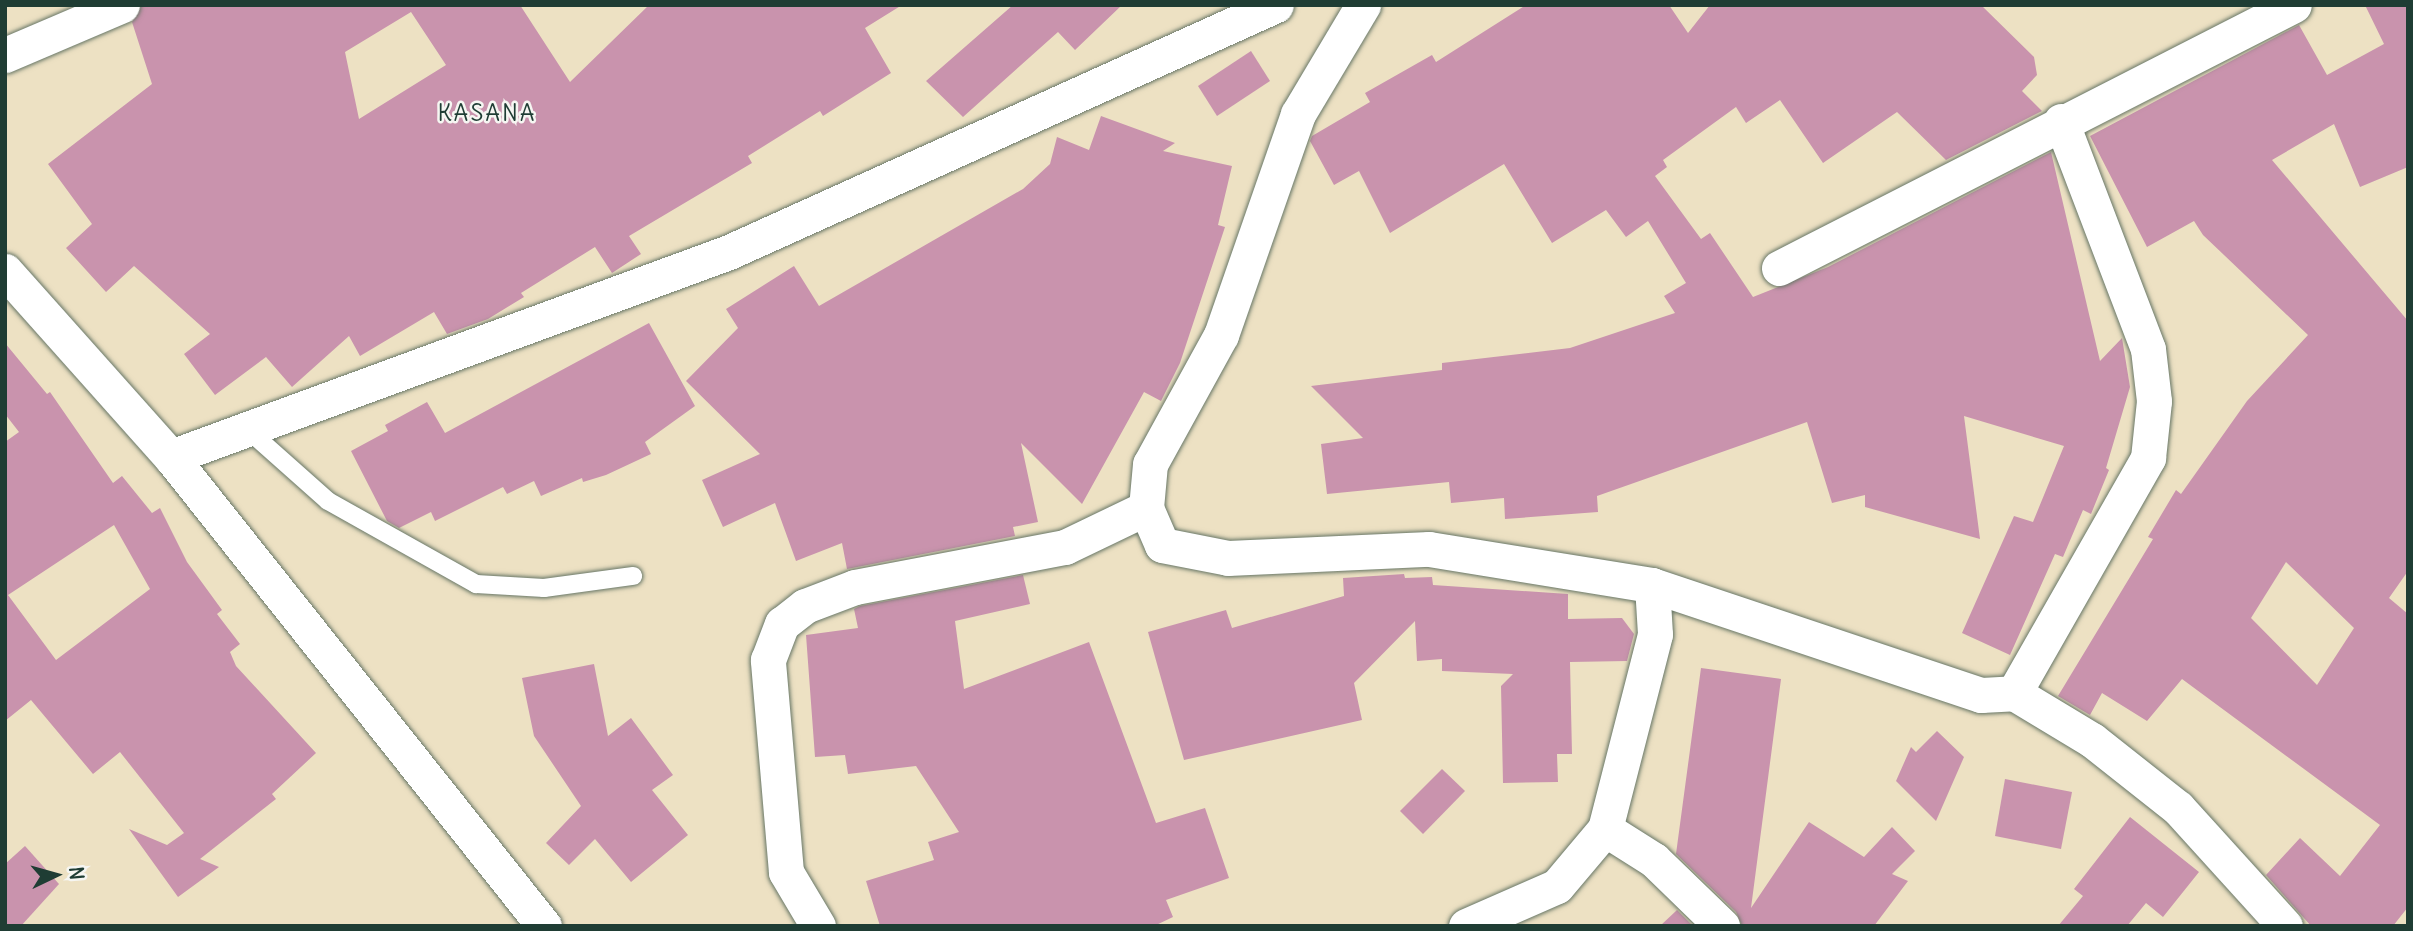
<!DOCTYPE html>
<html>
<head>
<meta charset="utf-8">
<style>
	body { margin:0 }
	#map { position:relative; width:2413px; height:931px; overflow:hidden; background:#ede1c3; font-family:Delius,sans-serif }
	div>[style] { position:absolute }
	.building>* { inset:0; background:#c993ad }
	.roads { filter:drop-shadow(0 0 2px #677666) drop-shadow(0 0 2px #677666) }
	.service>* { height:18px; margin:-9px; padding:0 9px; transform-origin:9px; border-radius:9px; background:#fff }
	.minor>* { height:35px; margin:-17.5px; padding:0 17.5px; transform-origin:17.5px; border-radius:17.5px; background:#fff }
	span { translate:-50% -50%; white-space:nowrap; text-align:center; line-height:1.15; -webkit-text-stroke:5px #f6f6f2; paint-order:stroke }
	.quarter-label { font-size:23px; color:#1f3d34; letter-spacing:2px }
	.frame { position:absolute; inset:0; border:7px solid #1f3d34; pointer-events:none }
	.north { position:absolute; left:21px; top:840px; width:70px; height:70px; -webkit-text-stroke:5px #f6f6f2; paint-order:stroke; rotate:85deg; font-size:19px; font-weight:700; line-height:28px; text-align:center; color:#1f3d34 }
	.north::after { content:''; display:block; margin:auto; width:24px; height:32px; background:#1f3d34; clip-path:polygon(50% 0,100% 100%,50% 72%,0 100%) }
</style>
</head>
<body>
<div id="map">
	<div class="building">
		<i style="clip-path:polygon(evenodd,142px 5px,520px 5px,570px 82px,649px 5px,902px 5px,865px 28px,891px 73px,823px 116px,820px 111px,748px 156px,752px 163px,629px 236px,641px 254px,612px 273px,595px 247px,521px 293px,524px 297px,488px 319px,447px 334px,434px 312px,360px 356px,349px 336px,292px 387px,266px 357px,215px 395px,184px 354px,210px 334px,134px 266px,106px 292px,66px 248px,92px 224px,48px 164px,152px 84px,132px 22px,142px 5px,411px 12px,446px 65px,359px 119px,345px 52px,411px 12px)"></i>
		<i style="clip-path:polygon(1013px 5px,1122px 5px,1075px 50px,1058px 32px,963px 117px,926px 81px)"></i>
		<i style="clip-path:polygon(1526px 5px,1669px 5px,1688px 33px,1710px 5px,1981px 5px,2034px 57px,2037px 75px,2022px 91px,2042px 111px,1946px 160px,1897px 112px,1823px 163px,1780px 100px,1746px 123px,1736px 107px,1663px 160px,1667px 167px,1655px 176px,1701px 239px,1710px 233px,1753px 297px,1828px 267px,2051px 152px,2100px 361px,2122px 338px,2130px 387px,2106px 468px,2109px 470px,2091px 514px,2083px 510px,2063px 557px,2055px 554px,2010px 655px,1962px 633px,2014px 516px,2033px 522px,2064px 446px,1964px 416px,1980px 539px,1865px 507px,1865px 495px,1832px 503px,1807px 422px,1597px 496px,1598px 512px,1505px 519px,1504px 498px,1451px 503px,1449px 482px,1327px 494px,1321px 444px,1363px 438px,1311px 386px,1442px 370px,1442px 363px,1570px 348px,1675px 313px,1664px 296px,1686px 283px,1648px 221px,1626px 237px,1606px 210px,1552px 243px,1504px 164px,1390px 233px,1359px 171px,1334px 185px,1310px 141px,1312px 136px,1370px 102px,1365px 93px,1432px 55px,1436px 62px)"></i>
		<i style="clip-path:polygon(evenodd,2365px 5px,2408px 5px,2408px 167px,2360px 187px,2334px 124px,2272px 160px,2408px 321px,2408px 571px,2389px 598px,2408px 614px,2408px 907px,2393px 926px,2311px 926px,2266px 875px,2300px 838px,2340px 876px,2380px 825px,2182px 679px,2147px 721px,2102px 693px,2090px 715px,2058px 696px,2153px 539px,2148px 537px,2176px 490px,2181px 494px,2247px 401px,2308px 335px,2203px 235px,2194px 221px,2147px 247px,2090px 136px,2299px 25px,2327px 75px,2384px 44px,2365px 5px,2286px 562px,2354px 628px,2317px 685px,2251px 618px,2286px 562px)"></i>
		<i style="clip-path:polygon(1251px 51px,1270px 81px,1217px 116px,1198px 86px)"></i>
		<i style="clip-path:polygon(1101px 116px,1175px 143px,1163px 151px,1232px 166px,1218px 225px,1225px 227px,1180px 363px,1161px 401px,1144px 392px,1082px 504px,1021px 443px,1038px 522px,1013px 527px,1015px 536px,847px 569px,842px 543px,796px 561px,775px 503px,723px 527px,702px 480px,760px 454px,686px 381px,738px 328px,726px 309px,794px 266px,819px 306px,1023px 189px,1050px 164px,1057px 137px,1089px 150px)"></i>
		<i style="clip-path:polygon(649px 323px,695px 406px,645px 442px,651px 454px,606px 475px,583px 482px,582px 478px,541px 496px,534px 481px,507px 494px,503px 487px,435px 521px,431px 512px,399px 528px,387px 521px,351px 451px,388px 431px,385px 425px,427px 402px,445px 433px)"></i>
		<i style="clip-path:polygon(evenodd,5px 343px,47px 394px,50px 392px,113px 483px,122px 476px,152px 513px,160px 508px,187px 562px,222px 610px,217px 614px,240px 644px,230px 652px,236px 666px,316px 753px,272px 794px,276px 799px,200px 859px,219px 867px,178px 897px,129px 829px,167px 845px,184px 833px,120px 752px,93px 774px,31px 700px,5px 721px,5px 442px,19px 432px,5px 414px,5px 343px,114px 525px,150px 589px,56px 660px,8px 595px,114px 525px)"></i>
		<i style="clip-path:polygon(1404px 574px,1405px 578px,1432px 577px,1433px 585px,1568px 594px,1568px 619px,1622px 618px,1634px 634px,1627px 661px,1570px 662px,1572px 754px,1557px 754px,1558px 782px,1503px 783px,1501px 686px,1513px 674px,1442px 671px,1442px 659px,1417px 661px,1415px 621px,1354px 683px,1362px 720px,1184px 760px,1148px 632px,1226px 610px,1232px 628px,1344px 596px,1343px 578px)"></i>
		<i style="clip-path:polygon(1023px 575px,1030px 604px,955px 621px,964px 689px,1089px 642px,1156px 823px,1205px 808px,1229px 878px,1166px 900px,1173px 917px,1154px 926px,880px 926px,866px 881px,934px 860px,928px 842px,959px 832px,916px 766px,848px 774px,845px 755px,815px 757px,806px 635px,858px 628px,854px 609px,860px 606px)"></i>
		<i style="clip-path:polygon(594px 664px,608px 736px,631px 718px,673px 775px,652px 790px,688px 835px,631px 882px,595px 839px,569px 865px,546px 843px,581px 806px,534px 736px,522px 678px)"></i>
		<i style="clip-path:polygon(1701px 668px,1781px 679px,1751px 908px,1809px 822px,1864px 857px,1892px 827px,1915px 851px,1892px 874px,1908px 881px,1874px 926px,1742px 926px,1736px 912px,1676px 854px)"></i>
		<i style="clip-path:polygon(1937px 731px,1964px 757px,1936px 821px,1896px 781px,1911px 747px,1916px 752px)"></i>
		<i style="clip-path:polygon(1442px 769px,1465px 791px,1423px 834px,1400px 811px)"></i>
		<i style="clip-path:polygon(2005px 779px,2072px 792px,2061px 849px,1995px 836px)"></i>
		<i style="clip-path:polygon(2130px 817px,2199px 872px,2163px 917px,2146px 903px,2127px 926px,2058px 926px,2083px 896px,2074px 889px)"></i>
		<i style="clip-path:polygon(25px 846px,59px 884px,21px 926px,5px 926px,5px 864px)"></i>
		<i style="clip-path:polygon(1677px 910px,1693px 926px,1660px 926px)"></i>
	</div>
	<div class="roads">
		<div class="service">
			<i style="left:247px;top:429px;width:108px;rotate:41.6deg"></i>
			<i style="left:328px;top:501px;width:170px;rotate:29.3deg"></i>
			<i style="left:476px;top:584px;width:68px;rotate:3.4deg"></i>
			<i style="left:544px;top:588px;width:90px;rotate:-7.7deg"></i>
		</div>
		<div class="minor">
			<i style="left:1363px;top:5px;width:127px;rotate:120.8deg"></i>
			<i style="left:1298px;top:114px;width:234px;rotate:109.2deg"></i>
			<i style="left:1221px;top:335px;width:147px;rotate:118.8deg"></i>
			<i style="left:1150px;top:464px;width:44px;rotate:95.2deg"></i>
			<i style="left:1146px;top:508px;width:40px;rotate:66.6deg"></i>
			<i style="left:1162px;top:545px;width:67px;rotate:11.1deg"></i>
			<i style="left:1228px;top:558px;width:201px;rotate:-2.6deg"></i>
			<i style="left:1429px;top:549px;width:226px;rotate:9.2deg"></i>
			<i style="left:1652px;top:585px;width:347px;rotate:18.5deg"></i>
			<i style="left:1981px;top:695px;width:33px;rotate:-3deg"></i>
			<i style="left:2014px;top:693px;width:91px;rotate:31.1deg"></i>
			<i style="left:2092px;top:740px;width:110px;rotate:38.3deg"></i>
			<i style="left:2178px;top:808px;width:159px;rotate:47.8deg"></i>
			<i style="left:5px;top:55px;width:127px;rotate:-23.1deg"></i>
			<i style="left:1779px;top:268px;width:578px;rotate:-27.05deg"></i>
			<i style="left:5px;top:271px;width:249px;rotate:48.3deg"></i>
			<i style="left:171px;top:457px;width:599px;rotate:51.5deg"></i>
			<i style="left:171px;top:457px;width:594px;rotate:-20.17deg"></i>
			<i style="left:729px;top:252px;width:600px;rotate:-24.3deg"></i>
			<i style="left:2014px;top:693px;width:271px;rotate:-60.3deg"></i>
			<i style="left:2148px;top:458px;width:57px;rotate:-84deg"></i>
			<i style="left:2154px;top:401px;width:52px;rotate:-96.6deg"></i>
			<i style="left:2148px;top:349px;width:244px;rotate:-110.9deg"></i>
			<i style="left:1605px;top:829px;width:58px;rotate:32.3deg"></i>
			<i style="left:1654px;top:860px;width:95px;rotate:44.1deg"></i>
			<i style="left:818px;top:926px;width:63px;rotate:-120.7deg"></i>
			<i style="left:786px;top:872px;width:213px;rotate:-94.9deg"></i>
			<i style="left:768px;top:660px;width:39px;rotate:-69deg"></i>
			<i style="left:782px;top:624px;width:29px;rotate:-38deg"></i>
			<i style="left:805px;top:606px;width:53px;rotate:-20.8deg"></i>
			<i style="left:855px;top:587px;width:214px;rotate:-10.8deg"></i>
			<i style="left:1065px;top:547px;width:90px;rotate:-25.7deg"></i>
			<i style="left:1466px;top:926px;width:99px;rotate:-23.7deg"></i>
			<i style="left:1557px;top:886px;width:75px;rotate:-49.9deg"></i>
			<i style="left:1605px;top:829px;width:201px;rotate:-75.6deg"></i>
			<i style="left:1655px;top:634px;width:49px;rotate:-93.5deg"></i>
		</div>
	</div>
	<div class="quarter-label">
		<span style="left:487px;top:113px">KASANA</span>
	</div>
	<div class="frame"></div>
	<div class="north">N</div>
</div>
</body>
</html>
